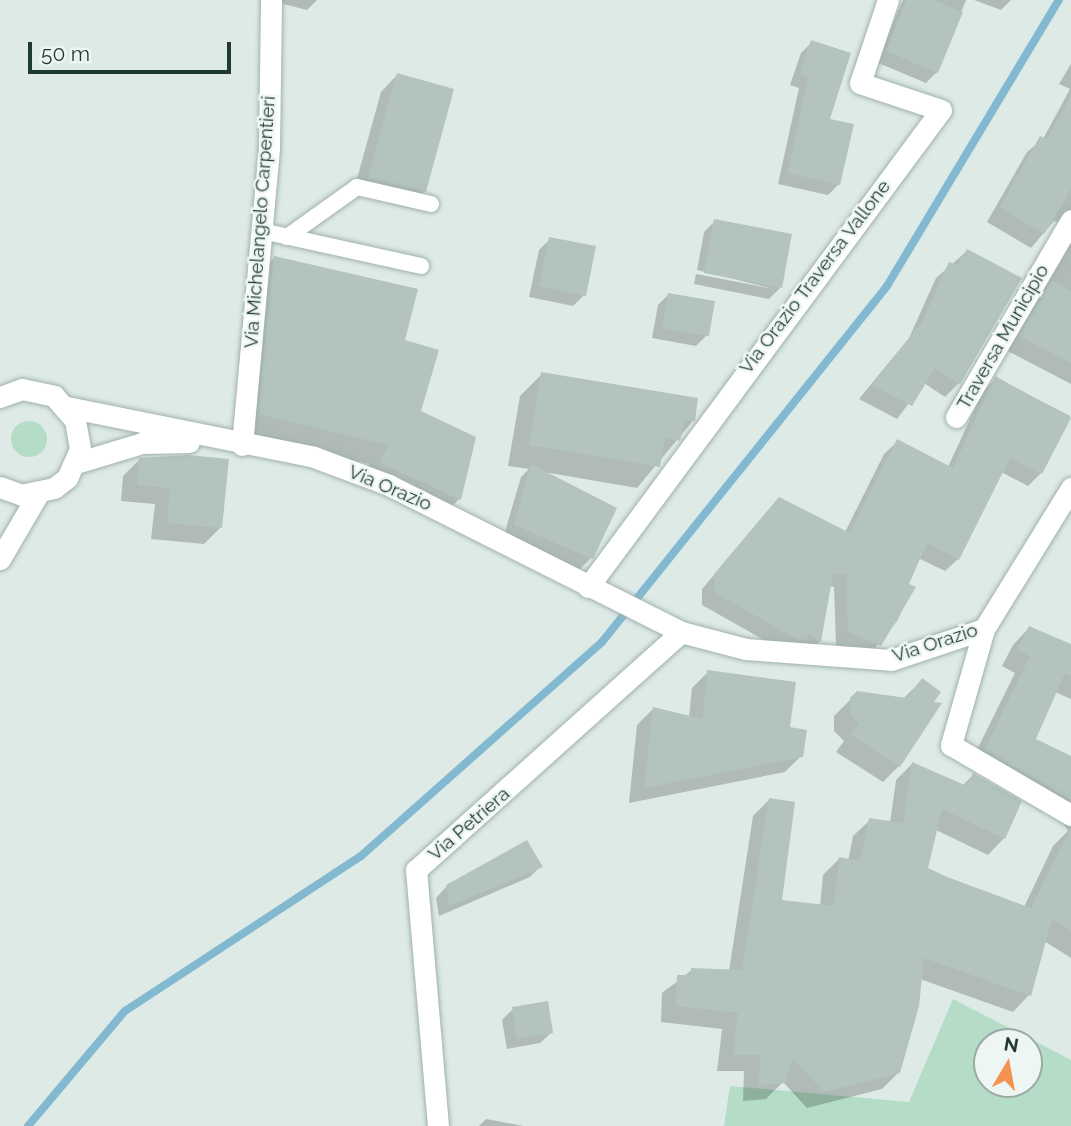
<!DOCTYPE html>
<html>
<head>
<meta charset="utf-8">
<style>
	body { margin:0 }
	#map { position:relative; width:1071px; height:1126px; overflow:hidden; background:#ddeae6; font-family:Raleway,sans-serif }
	div>[style] { position:absolute }
	.green>* { inset:0; background:#b5dcc6 }
	.round { border-radius:50% }
	.shadow>* { inset:0; background:#0003 }
	.stream>* { height:8px; margin:-4px; padding:0 4px; transform-origin:4px; border-radius:4px; background:#83b8d1 }
	.building>* { inset:0; background:#b3c4bf }
	.roads { filter:drop-shadow(0 0 2px #a0b1ae) drop-shadow(0 0 2px #a0b1ae) }
	.lane>* { height:16px; margin:-8px; padding:0 8px; transform-origin:8px; border-radius:8px; background:#fff }
	.street>* { height:21px; margin:-10.5px; padding:0 10.5px; transform-origin:10.5px; border-radius:10.5px; background:#fff }
	.secondary>* { height:21px; margin:-10.5px; padding:0 10.5px; transform-origin:10.5px; border-radius:10.5px; background:#fff }
	span { translate:-50% -50%; white-space:nowrap; text-align:center; line-height:1.15; -webkit-text-stroke:5px #eef6f3; paint-order:stroke }
	.street-label { font-size:19px; color:#1f3936 }
	.north { position:absolute; left:973px; top:1028px; width:70px; height:70px; box-sizing:border-box; background:#eef6f3; border:2px solid #9baaa7; border-radius:50%; rotate:10deg; font-size:19px; font-weight:700; line-height:28px; text-align:center; color:#1f3936 }
	.north::after { content:''; display:block; margin:auto; width:24px; height:32px; background:#f49351; clip-path:polygon(50% 0,100% 100%,50% 72%,0 100%) }
	.scale { position:absolute; left:28px; top:42px; width:203px; height:32px; box-sizing:border-box; border:4px solid #1f3936; border-top:0; padding-left:9px; font-size:21px; line-height:24px; white-space:nowrap; color:#1f3936; -webkit-text-stroke:5px #eef6f3; paint-order:stroke }
</style>
</head>
<body>
<div id="map">
	<div class="green">
		<i class="round" style="left:11px;top:421px;width:36px;height:36px"></i>
		<i style="clip-path:polygon(evenodd,953px 999px,1071px 1060px,1071px 1126px,724px 1126px,730px 1086px,909px 1102px,953px 999px,1029px 1042px,1029px 1084px,987px 1084px,987px 1042px,1029px 1042px)"></i>
	</div>
	<div class="shadow">
		<i style="clip-path:polygon(268px 0,317px 0,307px 10px)"></i>
		<i style="clip-path:polygon(903px 0,966px 0,937px 72px,926px 83px,876px 62px)"></i>
		<i style="clip-path:polygon(974px 0,1011px 0,1001px 10px)"></i>
		<i style="clip-path:polygon(812px 42px,839px 184px,828px 195px,778px 184px,799px 88px,790px 85px,801px 53px)"></i>
		<i style="clip-path:polygon(1071px 64px,1071px 384px,1006px 350px,1069px 227px,1054px 221px,1031px 248px,987px 222px,1027px 152px,1043px 139px,1070px 89px,1059px 84px)"></i>
		<i style="clip-path:polygon(397px 75px,425px 191px,408px 208px,353px 193px,381px 92px)"></i>
		<i style="clip-path:polygon(715px 221px,780px 288px,769px 299px,694px 284px,696px 274px,774px 289px,697px 270px,704px 232px)"></i>
		<i style="clip-path:polygon(550px 239px,584px 295px,573px 306px,529px 297px,539px 250px)"></i>
		<i style="clip-path:polygon(967px 251px,959px 383px,945px 397px,924px 383px,897px 419px,859px 399px,909px 338px,936px 278px)"></i>
		<i style="clip-path:polygon(274px 258px,403px 341px,419px 412px,459px 499px,440px 519px,361px 483px,369px 464px,239px 434px,255px 277px)"></i>
		<i style="clip-path:polygon(668px 295px,707px 335px,696px 346px,652px 338px,658px 305px)"></i>
		<i style="clip-path:polygon(542px 374px,696px 400px,692px 422px,637px 488px,544px 472px,591px 558px,580px 569px,504px 535px,521px 477px,529px 469px,508px 466px,520px 396px)"></i>
		<i style="clip-path:polygon(996px 378px,1070px 416px,1041px 473px,1028px 486px,1001px 472px,958px 559px,945px 571px,918px 558px,907px 585px,913px 588px,897px 621px,867px 658px,836px 645px,834px 587px,829px 586px,820px 641px,807px 653px,785px 652px,702px 605px,702px 589px,779px 499px,845px 532px,884px 454px,897px 442px,948px 467px,983px 391px)"></i>
		<i style="clip-path:polygon(140px 459px,221px 527px,204px 544px,151px 539px,155px 504px,121px 501px,123px 476px)"></i>
		<i style="clip-path:polygon(1029px 628px,1071px 646px,1071px 699px,1055px 692px,1034px 740px,1071px 758px,1071px 958px,1044px 941px,1029px 995px,1013px 1012px,920px 979px,899px 1072px,882px 1089px,807px 1108px,783px 1082px,766px 1099px,743px 1101px,744px 1071px,717px 1071px,722px 1029px,661px 1022px,662px 993px,692px 970px,729px 971px,753px 816px,770px 799px,780px 902px,820px 906px,823px 875px,839px 859px,848px 861px,853px 836px,870px 820px,890px 823px,896px 780px,912px 764px,962px 786px,973px 775px,1004px 838px,988px 855px,936px 830px,926px 869px,1024px 907px,1053px 846px,1068px 831px,1061px 820px,969px 766px,1015px 673px,1002px 666px,1013px 645px)"></i>
		<i style="clip-path:polygon(708px 672px,788px 729px,801px 756px,785px 772px,629px 803px,637px 725px,653px 709px,689px 717px,692px 688px)"></i>
		<i style="clip-path:polygon(922px 680px,899px 766px,883px 782px,836px 752px,844px 741px,834px 731px,834px 716px,851px 699px,903px 699px)"></i>
		<i style="clip-path:polygon(541px 866px,530px 877px,439px 916px,436px 898px,447px 886px)"></i>
		<i style="clip-path:polygon(513px 1009px,551px 1033px,540px 1043px,507px 1049px,502px 1020px)"></i>
		<i style="clip-path:polygon(486px 1119px,524px 1126px,479px 1126px)"></i>
	</div>
	<div class="stream">
		<i style="left:28px;top:1126px;width:150px;rotate:-49.9deg"></i>
		<i style="left:125px;top:1011px;width:282px;rotate:-33.3deg"></i>
		<i style="left:361px;top:856px;width:322px;rotate:-41.6deg"></i>
		<i style="left:602px;top:642px;width:456px;rotate:-51.3deg"></i>
		<i style="left:887px;top:286px;width:334px;rotate:-59deg"></i>
	</div>
	<div class="building">
		<i style="clip-path:polygon(906px 0,934px 0,963px 12px,938px 73px,886px 51px)"></i>
		<i style="clip-path:polygon(811px 40px,851px 53px,830px 119px,854px 124px,840px 185px,788px 173px,808px 77px,800px 74px)"></i>
		<i style="clip-path:polygon(397px 73px,454px 89px,426px 192px,368px 177px)"></i>
		<i style="clip-path:polygon(1071px 96px,1071px 189px,1044px 234px,1000px 207px,1040px 136px,1048px 139px)"></i>
		<i style="clip-path:polygon(714px 219px,792px 234px,782px 288px,704px 273px)"></i>
		<i style="clip-path:polygon(549px 237px,596px 246px,586px 296px,539px 286px)"></i>
		<i style="clip-path:polygon(967px 249px,1022px 278px,960px 384px,935px 368px,912px 406px,872px 385px,922px 322px,949px 262px,958px 265px)"></i>
		<i style="clip-path:polygon(274px 256px,418px 289px,405px 340px,439px 350px,421px 411px,476px 437px,461px 500px,380px 463px,388px 445px,258px 414px)"></i>
		<i style="clip-path:polygon(1052px 281px,1071px 291px,1071px 363px,1019px 336px)"></i>
		<i style="clip-path:polygon(668px 293px,715px 301px,709px 336px,662px 328px)"></i>
		<i style="clip-path:polygon(541px 372px,698px 398px,695px 421px,685px 421px,680px 441px,665px 438px,660px 467px,529px 445px)"></i>
		<i style="clip-path:polygon(995px 376px,1071px 418px,1042px 474px,1010px 458px,959px 560px,927px 543px,909px 584px,916px 587px,881px 646px,848px 632px,846px 574px,833px 574px,821px 642px,809px 635px,806px 640px,798px 640px,714px 592px,714px 574px,779px 497px,850px 533px,897px 439px,953px 468px)"></i>
		<i style="clip-path:polygon(188px 455px,229px 459px,222px 528px,167px 523px,170px 488px,137px 485px,139px 458px)"></i>
		<i style="clip-path:polygon(531px 464px,617px 508px,593px 559px,514px 525px)"></i>
		<i style="clip-path:polygon(1029px 626px,1071px 644px,1071px 676px,1065px 673px,1036px 739px,1071px 756px,1071px 800px,985px 749px,1030px 656px,1017px 650px)"></i>
		<i style="clip-path:polygon(707px 670px,796px 682px,790px 727px,807px 730px,803px 757px,644px 788px,653px 707px,703px 719px)"></i>
		<i style="clip-path:polygon(922px 678px,941px 692px,934px 702px,942px 703px,900px 767px,851px 735px,859px 723px,850px 715px,850px 698px,857px 691px,907px 698px)"></i>
		<i style="clip-path:polygon(912px 762px,967px 786px,973px 773px,1022px 801px,1005px 839px,942px 809px,928px 868px,947px 877px,1031px 908px,1071px 828px,1071px 931px,1052px 919px,1031px 996px,924px 958px,919px 1006px,900px 1073px,824px 1092px,793px 1058px,785px 1083px,759px 1085px,760px 1055px,733px 1055px,738px 1013px,676px 1006px,677px 975px,691px 975px,691px 968px,742px 970px,769px 798px,795px 802px,782px 900px,834px 906px,839px 857px,860px 861px,869px 818px,903px 823px)"></i>
		<i style="clip-path:polygon(527px 840px,543px 867px,449px 906px,446px 885px)"></i>
		<i style="clip-path:polygon(548px 1001px,553px 1033px,517px 1039px,512px 1007px)"></i>
	</div>
	<div class="roads">
		<div class="lane">
			<i style="left:262px;top:231px;width:163px;rotate:12.4deg"></i>
			<i style="left:287px;top:237px;width:86px;rotate:-35.5deg"></i>
			<i style="left:357px;top:187px;width:76px;rotate:12.9deg"></i>
		</div>
		<div class="street">
			<i style="left:956px;top:417px;width:228px;rotate:-59.7deg"></i>
			<i style="left:242px;top:445px;width:299px;rotate:-84.8deg"></i>
			<i style="left:269px;top:147px;width:147px;rotate:-89.2deg"></i>
			<i style="left:588px;top:587px;width:593px;rotate:-53.5deg"></i>
			<i style="left:941px;top:110px;width:85px;rotate:-161.6deg"></i>
			<i style="left:860px;top:83px;width:88px;rotate:-71.4deg"></i>
			<i style="left:984px;top:629px;width:121px;rotate:105.9deg"></i>
			<i style="left:951px;top:745px;width:139px;rotate:30.3deg"></i>
			<i style="left:438px;top:1126px;width:257px;rotate:-94.9deg"></i>
			<i style="left:416px;top:870px;width:356px;rotate:-41.9deg"></i>
		</div>
		<div class="secondary">
			<i style="left:0;top:397px;width:23px;rotate:-20deg"></i>
			<i style="left:22px;top:389px;width:33px;rotate:12deg"></i>
			<i style="left:54px;top:396px;width:32px;rotate:49deg"></i>
			<i style="left:75px;top:420px;width:29px;rotate:80deg"></i>
			<i style="left:80px;top:449px;width:32px;rotate:114deg"></i>
			<i style="left:67px;top:478px;width:16px;rotate:142deg"></i>
			<i style="left:54px;top:488px;width:33px;rotate:168deg"></i>
			<i style="left:22px;top:495px;width:23px;rotate:-160deg"></i>
			<i style="left:67px;top:407px;width:252px;rotate:11.4deg"></i>
			<i style="left:314px;top:457px;width:80px;rotate:20.5deg"></i>
			<i style="left:389px;top:485px;width:327px;rotate:26.7deg"></i>
			<i style="left:681px;top:632px;width:67px;rotate:14.7deg"></i>
			<i style="left:746px;top:649px;width:145px;rotate:4.3deg"></i>
			<i style="left:891px;top:660px;width:98px;rotate:-18.4deg"></i>
			<i style="left:984px;top:629px;width:166px;rotate:-58.3deg"></i>
			<i style="left:76px;top:463px;width:69px;rotate:-16.9deg"></i>
			<i style="left:142px;top:443px;width:47px;rotate:-1.2deg"></i>
			<i style="left:0;top:559px;width:75px;rotate:-59.7deg"></i>
		</div>
	</div>
	<div class="street-label">
		<span style="left:260px;top:222px;rotate:-86deg">Via Michelangelo Carpentieri</span>
		<span style="left:815px;top:277px;rotate:-53deg">Via Orazio Traversa Vallone</span>
		<span style="left:1003px;top:337px;rotate:-60deg">Traversa Municipio</span>
		<span style="left:390px;top:488px;rotate:23deg">Via Orazio</span>
		<span style="left:935px;top:643px;rotate:-18deg">Via Orazio</span>
		<span style="left:469px;top:824px;rotate:-41deg">Via Petriera</span>
	</div>
	<div class="north">N</div>
	<div class="scale">50 m</div>
</div>
</body>
</html>
